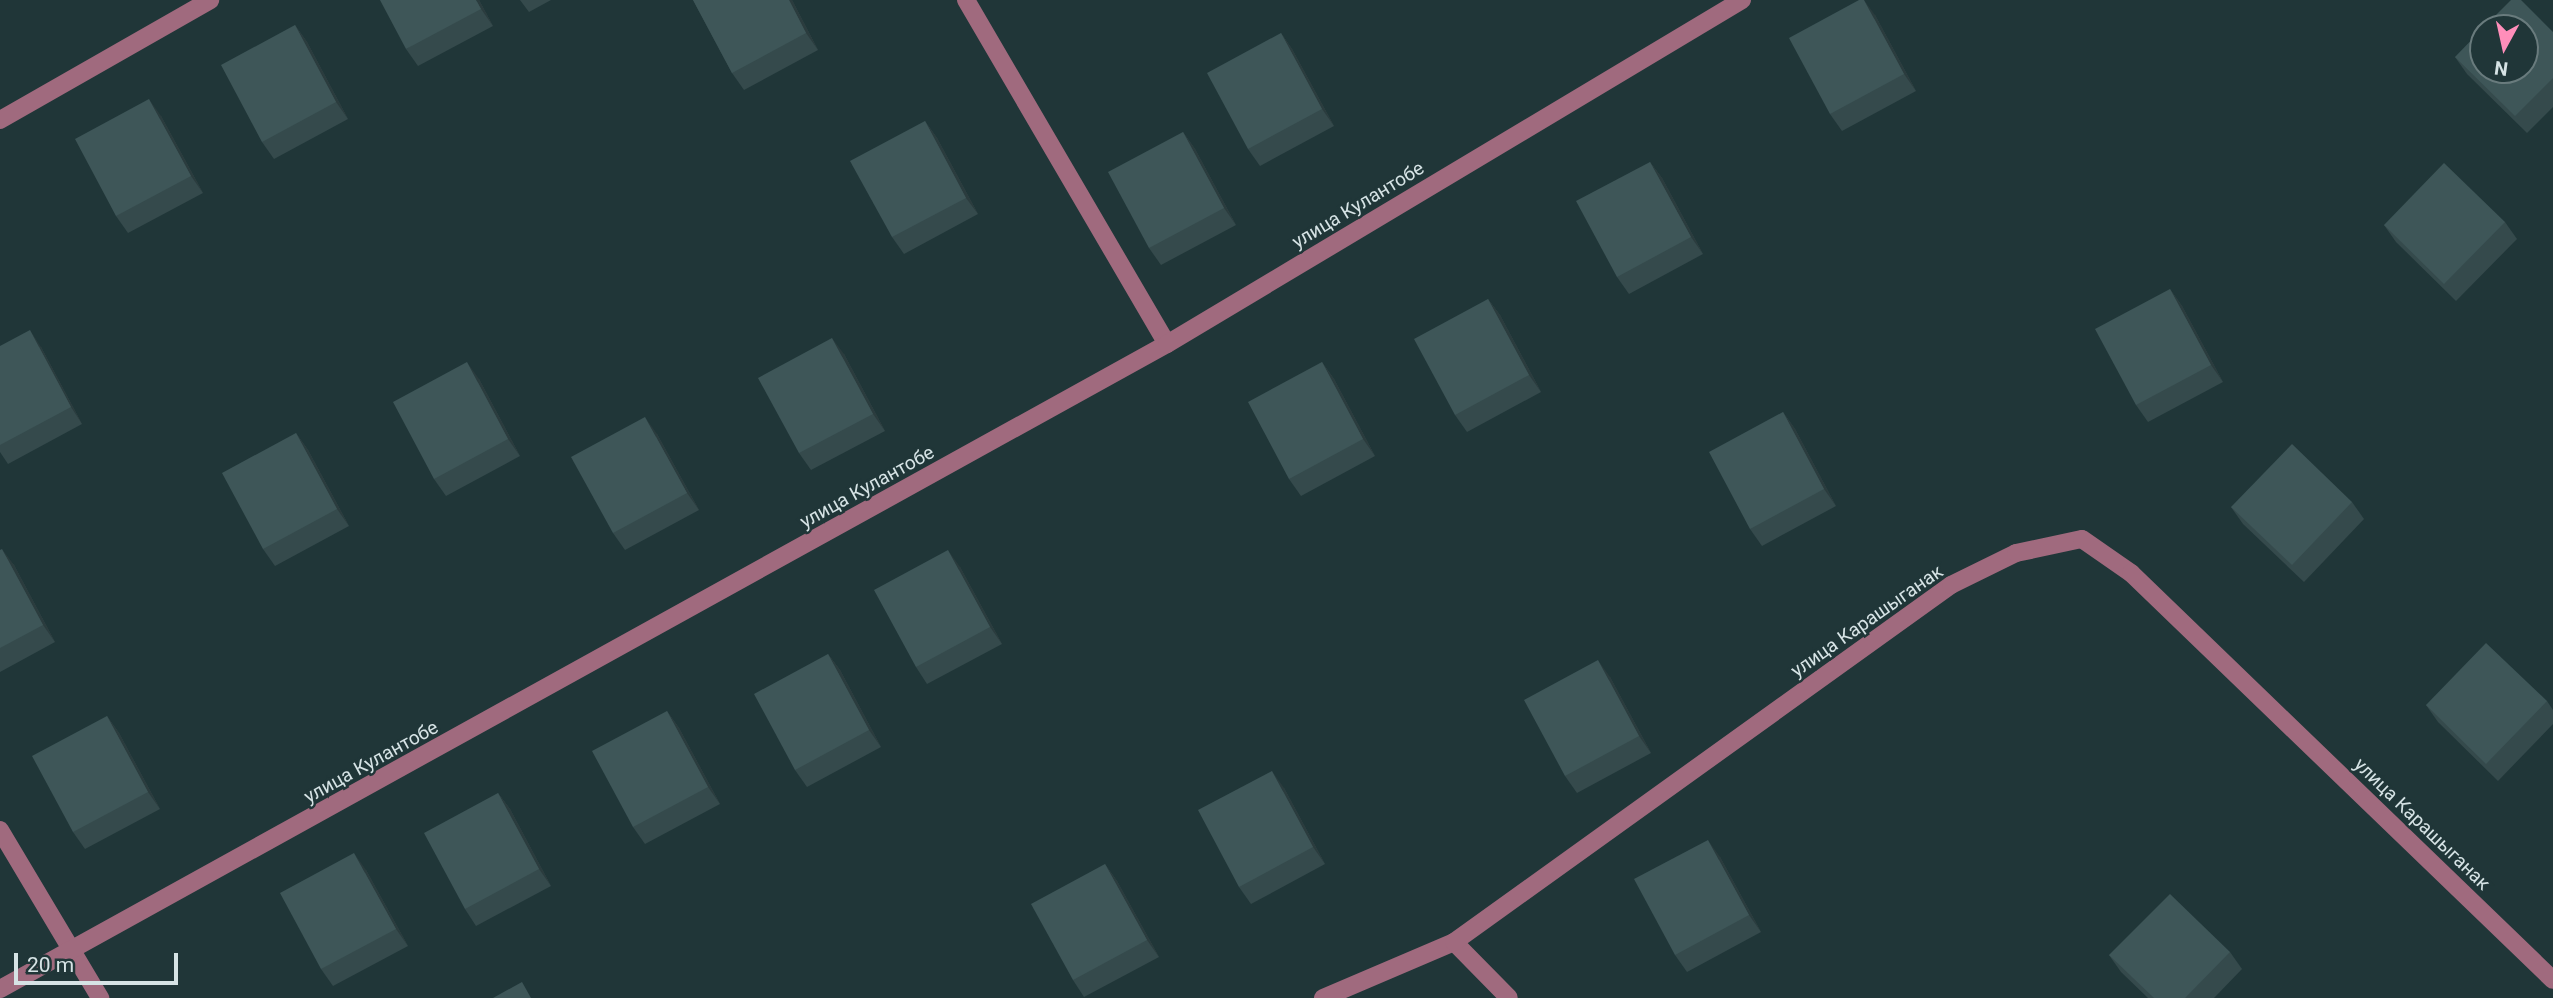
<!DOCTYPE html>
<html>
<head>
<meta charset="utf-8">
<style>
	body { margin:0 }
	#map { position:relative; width:2553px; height:998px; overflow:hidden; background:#203638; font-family:Roboto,sans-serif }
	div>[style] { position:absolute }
	.minor>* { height:18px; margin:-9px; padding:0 9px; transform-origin:9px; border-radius:9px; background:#a06a7e }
	.wall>* { inset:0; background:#354a4c }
	.shaded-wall>* { inset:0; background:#2b3c3e }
	.building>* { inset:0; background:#3e5658 }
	span { translate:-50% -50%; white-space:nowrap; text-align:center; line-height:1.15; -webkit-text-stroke:5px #203638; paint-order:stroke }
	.street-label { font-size:19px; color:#d6e3e5 }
	.north { position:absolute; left:2469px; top:14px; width:70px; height:70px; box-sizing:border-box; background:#203638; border:2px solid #697b7d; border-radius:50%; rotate:188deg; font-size:19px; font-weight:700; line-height:28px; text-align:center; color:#d6e3e5 }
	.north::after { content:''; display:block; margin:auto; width:24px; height:32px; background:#ff8eba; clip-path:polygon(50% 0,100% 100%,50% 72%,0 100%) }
	.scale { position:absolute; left:14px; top:953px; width:164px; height:32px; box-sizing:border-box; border:4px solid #d6e3e5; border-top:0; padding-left:9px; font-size:21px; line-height:24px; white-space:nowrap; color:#d6e3e5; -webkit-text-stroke:5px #203638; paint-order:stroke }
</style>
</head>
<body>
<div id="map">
	<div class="minor">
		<i style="left:966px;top:0;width:398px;rotate:59.7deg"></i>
		<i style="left:0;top:120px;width:242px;rotate:-29.7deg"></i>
		<i style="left:0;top:830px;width:196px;rotate:59.2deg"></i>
		<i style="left:1454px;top:942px;width:78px;rotate:45.5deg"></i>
		<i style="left:0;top:989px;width:1333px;rotate:-28.93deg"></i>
		<i style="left:1167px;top:344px;width:670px;rotate:-30.89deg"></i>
		<i style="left:1323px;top:998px;width:142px;rotate:-23.1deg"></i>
		<i style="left:1454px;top:942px;width:612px;rotate:-35.69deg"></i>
		<i style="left:1951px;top:585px;width:72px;rotate:-26.2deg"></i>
		<i style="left:2016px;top:553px;width:67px;rotate:-12deg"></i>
		<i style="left:2082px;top:539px;width:60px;rotate:34.8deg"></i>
		<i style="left:2131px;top:573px;width:586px;rotate:43.96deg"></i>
	</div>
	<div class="wall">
		<i style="clip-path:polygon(479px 0,493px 26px,418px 66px,406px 49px)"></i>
		<i style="clip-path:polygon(520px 0,551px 0,529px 12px)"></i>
		<i style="clip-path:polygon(693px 0,792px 0,818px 50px,744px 90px,732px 73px)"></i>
		<i style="clip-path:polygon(1875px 15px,1916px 91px,1842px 131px,1830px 114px)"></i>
		<i style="clip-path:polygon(295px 25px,307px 42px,348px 119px,274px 159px,262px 142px)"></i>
		<i style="clip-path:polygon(2553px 32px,2553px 107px,2527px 133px,2467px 74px,2455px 57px)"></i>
		<i style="clip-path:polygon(1281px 33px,1292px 49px,1334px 126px,1260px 166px,1248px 149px)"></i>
		<i style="clip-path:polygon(161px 116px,203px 193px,128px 233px,116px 216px)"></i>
		<i style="clip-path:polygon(925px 121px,937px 138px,978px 214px,904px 254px,892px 237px)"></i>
		<i style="clip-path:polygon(1183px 132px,1195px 149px,1236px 225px,1161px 265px,1149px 248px)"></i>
		<i style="clip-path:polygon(1650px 162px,1662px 178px,1703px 254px,1629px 294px,1617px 277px)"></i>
		<i style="clip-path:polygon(2505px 222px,2517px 239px,2456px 301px,2396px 242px,2384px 225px)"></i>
		<i style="clip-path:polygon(2170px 289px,2182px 306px,2223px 382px,2148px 422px,2136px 405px)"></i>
		<i style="clip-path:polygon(1488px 299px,1500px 315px,1541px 392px,1467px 432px,1455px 415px)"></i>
		<i style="clip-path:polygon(0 346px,41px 347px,82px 424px,8px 464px,0 452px)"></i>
		<i style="clip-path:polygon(844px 354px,885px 431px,811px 470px,799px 453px)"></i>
		<i style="clip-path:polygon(1322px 362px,1334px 379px,1375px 456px,1301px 496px,1289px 479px)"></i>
		<i style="clip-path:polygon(479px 379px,520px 456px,446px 496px,434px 479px)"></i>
		<i style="clip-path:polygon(1783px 412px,1795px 429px,1836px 506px,1762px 546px,1750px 529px)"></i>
		<i style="clip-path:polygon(296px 433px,308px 450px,349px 526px,275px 566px,263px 549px)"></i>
		<i style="clip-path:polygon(657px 434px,699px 510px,625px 550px,613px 533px)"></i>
		<i style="clip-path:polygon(2352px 502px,2364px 519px,2304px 582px,2243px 524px,2231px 507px)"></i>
		<i style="clip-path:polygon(0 550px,14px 565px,55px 642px,0 672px)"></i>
		<i style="clip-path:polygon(960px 567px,1002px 644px,927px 684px,916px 667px)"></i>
		<i style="clip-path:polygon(828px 654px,840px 670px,881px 747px,807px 787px,795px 770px)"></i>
		<i style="clip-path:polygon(1610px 677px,1651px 753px,1577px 793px,1565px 776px)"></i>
		<i style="clip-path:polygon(2547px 701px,2553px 710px,2553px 724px,2498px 781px,2438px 722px,2426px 705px)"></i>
		<i style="clip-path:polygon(667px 711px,679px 728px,720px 804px,645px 844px,633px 827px)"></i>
		<i style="clip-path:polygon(107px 716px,119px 733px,160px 809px,85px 849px,73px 832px)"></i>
		<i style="clip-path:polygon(1284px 788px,1325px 864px,1251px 904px,1239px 887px)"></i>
		<i style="clip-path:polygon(498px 793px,510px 809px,551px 886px,476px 926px,465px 909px)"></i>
		<i style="clip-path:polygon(1720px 857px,1761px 932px,1687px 972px,1675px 955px)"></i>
		<i style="clip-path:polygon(1105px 864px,1117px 881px,1159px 957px,1084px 997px,1073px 980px)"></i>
		<i style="clip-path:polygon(366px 870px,408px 946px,333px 986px,321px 969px)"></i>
		<i style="clip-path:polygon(2230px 952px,2242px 969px,2214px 998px,2148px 998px,2121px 972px,2109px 955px)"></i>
	</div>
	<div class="shaded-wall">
		<i style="clip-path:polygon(476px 0,479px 0,493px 26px,481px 9px)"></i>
		<i style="clip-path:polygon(789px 0,792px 0,818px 50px,806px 33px)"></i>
		<i style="clip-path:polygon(1864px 0,1875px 15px,1916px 91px,1904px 74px)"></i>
		<i style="clip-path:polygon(295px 25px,307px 42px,348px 119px,336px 102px)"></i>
		<i style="clip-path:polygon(1281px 33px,1292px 49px,1334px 126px,1322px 109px)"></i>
		<i style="clip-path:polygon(149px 99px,161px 116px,203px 193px,191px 176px)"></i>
		<i style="clip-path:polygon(925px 121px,937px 138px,978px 214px,966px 198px)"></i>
		<i style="clip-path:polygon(1183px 132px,1195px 149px,1236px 225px,1224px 208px)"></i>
		<i style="clip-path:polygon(1650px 162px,1662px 178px,1703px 254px,1691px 237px)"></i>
		<i style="clip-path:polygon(2170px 289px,2182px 306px,2223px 382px,2211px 365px)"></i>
		<i style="clip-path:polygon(1488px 299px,1500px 315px,1541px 392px,1529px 375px)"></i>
		<i style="clip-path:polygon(30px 330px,41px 347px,82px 424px,71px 407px)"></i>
		<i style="clip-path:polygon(832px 338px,844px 354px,885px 431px,873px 414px)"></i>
		<i style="clip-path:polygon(467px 362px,479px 379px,520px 456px,508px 439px)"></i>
		<i style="clip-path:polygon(1322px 362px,1334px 379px,1375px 456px,1363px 439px)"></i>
		<i style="clip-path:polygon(1783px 412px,1795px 429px,1836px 506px,1824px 489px)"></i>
		<i style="clip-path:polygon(645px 417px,657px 434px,699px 510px,687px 493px)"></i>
		<i style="clip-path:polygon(296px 433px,308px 450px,349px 526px,337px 509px)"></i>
		<i style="clip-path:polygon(2px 549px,14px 565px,55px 642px,43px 625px)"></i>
		<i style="clip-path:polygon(948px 550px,960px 567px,1002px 644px,990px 627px)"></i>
		<i style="clip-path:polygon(828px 654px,840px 670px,881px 747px,869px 730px)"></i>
		<i style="clip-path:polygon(1598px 660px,1610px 677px,1651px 753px,1639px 736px)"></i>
		<i style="clip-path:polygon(667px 711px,679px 728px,720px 804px,708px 787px)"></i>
		<i style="clip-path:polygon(107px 716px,119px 733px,160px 809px,148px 792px)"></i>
		<i style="clip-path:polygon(1272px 771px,1284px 788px,1325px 864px,1313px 847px)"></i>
		<i style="clip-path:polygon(498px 793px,510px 809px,551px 886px,539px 869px)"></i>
		<i style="clip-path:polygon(1708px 840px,1720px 857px,1761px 932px,1749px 915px)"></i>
		<i style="clip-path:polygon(354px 853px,366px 870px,408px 946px,396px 929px)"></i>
		<i style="clip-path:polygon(1105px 864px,1117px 881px,1159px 957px,1147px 940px)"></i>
	</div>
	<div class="building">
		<i style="clip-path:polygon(380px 0,476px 0,481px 9px,406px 49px)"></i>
		<i style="clip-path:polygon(693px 0,789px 0,806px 33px,732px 73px)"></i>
		<i style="clip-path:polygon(1859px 0,1864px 0,1904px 74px,1830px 114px,1789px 38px)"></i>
		<i style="clip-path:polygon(2511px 0,2521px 0,2553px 32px,2553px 78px,2515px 116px,2455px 57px,2483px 28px,2483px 70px,2525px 70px,2525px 28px,2483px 28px)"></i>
		<i style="clip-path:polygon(295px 25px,336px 102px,262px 142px,221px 65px)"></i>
		<i style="clip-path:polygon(1281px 33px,1322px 109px,1248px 149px,1207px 73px)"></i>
		<i style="clip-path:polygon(149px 99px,191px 176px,116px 216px,75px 139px)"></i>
		<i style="clip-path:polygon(925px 121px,966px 198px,892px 237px,850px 161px)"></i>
		<i style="clip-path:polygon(1183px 132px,1224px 208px,1149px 248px,1108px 172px)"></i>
		<i style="clip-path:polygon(1650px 162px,1691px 237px,1617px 277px,1576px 201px)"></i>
		<i style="clip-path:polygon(2444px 163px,2505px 222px,2444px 284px,2384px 225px)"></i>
		<i style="clip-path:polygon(2170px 289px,2211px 365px,2136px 405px,2095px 329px)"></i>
		<i style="clip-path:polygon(1488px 299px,1529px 375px,1455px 415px,1414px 339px)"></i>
		<i style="clip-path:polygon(30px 330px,71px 407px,0 445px,0 346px)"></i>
		<i style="clip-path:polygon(832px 338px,873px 414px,799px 453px,758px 378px)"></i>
		<i style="clip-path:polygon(467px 362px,508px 439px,434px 479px,393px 402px)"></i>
		<i style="clip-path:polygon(1322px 362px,1363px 439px,1289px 479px,1248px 402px)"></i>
		<i style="clip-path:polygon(1783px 412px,1824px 489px,1750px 529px,1709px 452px)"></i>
		<i style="clip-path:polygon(645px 417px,687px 493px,613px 533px,571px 457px)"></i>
		<i style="clip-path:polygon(296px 433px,337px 509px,263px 549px,222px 473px)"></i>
		<i style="clip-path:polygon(2292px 444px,2352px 502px,2292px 565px,2231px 507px)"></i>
		<i style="clip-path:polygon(2px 549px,43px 625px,0 648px,0 550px)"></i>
		<i style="clip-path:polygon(948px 550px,990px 627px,916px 667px,874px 590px)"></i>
		<i style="clip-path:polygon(2486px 643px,2547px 701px,2486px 764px,2426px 705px)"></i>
		<i style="clip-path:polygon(828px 654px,869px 730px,795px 770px,754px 694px)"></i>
		<i style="clip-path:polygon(1598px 660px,1639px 736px,1565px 776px,1524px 700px)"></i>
		<i style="clip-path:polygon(667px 711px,708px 787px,633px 827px,592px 751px)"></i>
		<i style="clip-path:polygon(107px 716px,148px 792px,73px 832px,32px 756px)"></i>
		<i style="clip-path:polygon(1272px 771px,1313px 847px,1239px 887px,1198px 810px)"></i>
		<i style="clip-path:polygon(498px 793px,539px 869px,465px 909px,424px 833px)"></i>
		<i style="clip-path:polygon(1708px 840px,1749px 915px,1675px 955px,1634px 879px)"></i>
		<i style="clip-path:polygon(354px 853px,396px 929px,321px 969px,280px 893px)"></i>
		<i style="clip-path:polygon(1105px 864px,1147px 940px,1073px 980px,1031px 904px)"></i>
		<i style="clip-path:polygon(2170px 894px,2230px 952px,2185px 998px,2154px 998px,2109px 955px)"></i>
		<i style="clip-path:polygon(522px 982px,531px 998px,493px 998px)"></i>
	</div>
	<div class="street-label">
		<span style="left:1358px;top:205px;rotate:-31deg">улица Кулантобе</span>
		<span style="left:867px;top:487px;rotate:-29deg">улица Кулантобе</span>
		<span style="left:1867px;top:621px;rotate:-35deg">улица Карашыганак</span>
		<span style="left:371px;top:762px;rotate:-29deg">улица Кулантобе</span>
		<span style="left:2422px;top:824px;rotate:44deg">улица Карашыганак</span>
	</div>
	<div class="north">N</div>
	<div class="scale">20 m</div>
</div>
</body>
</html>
